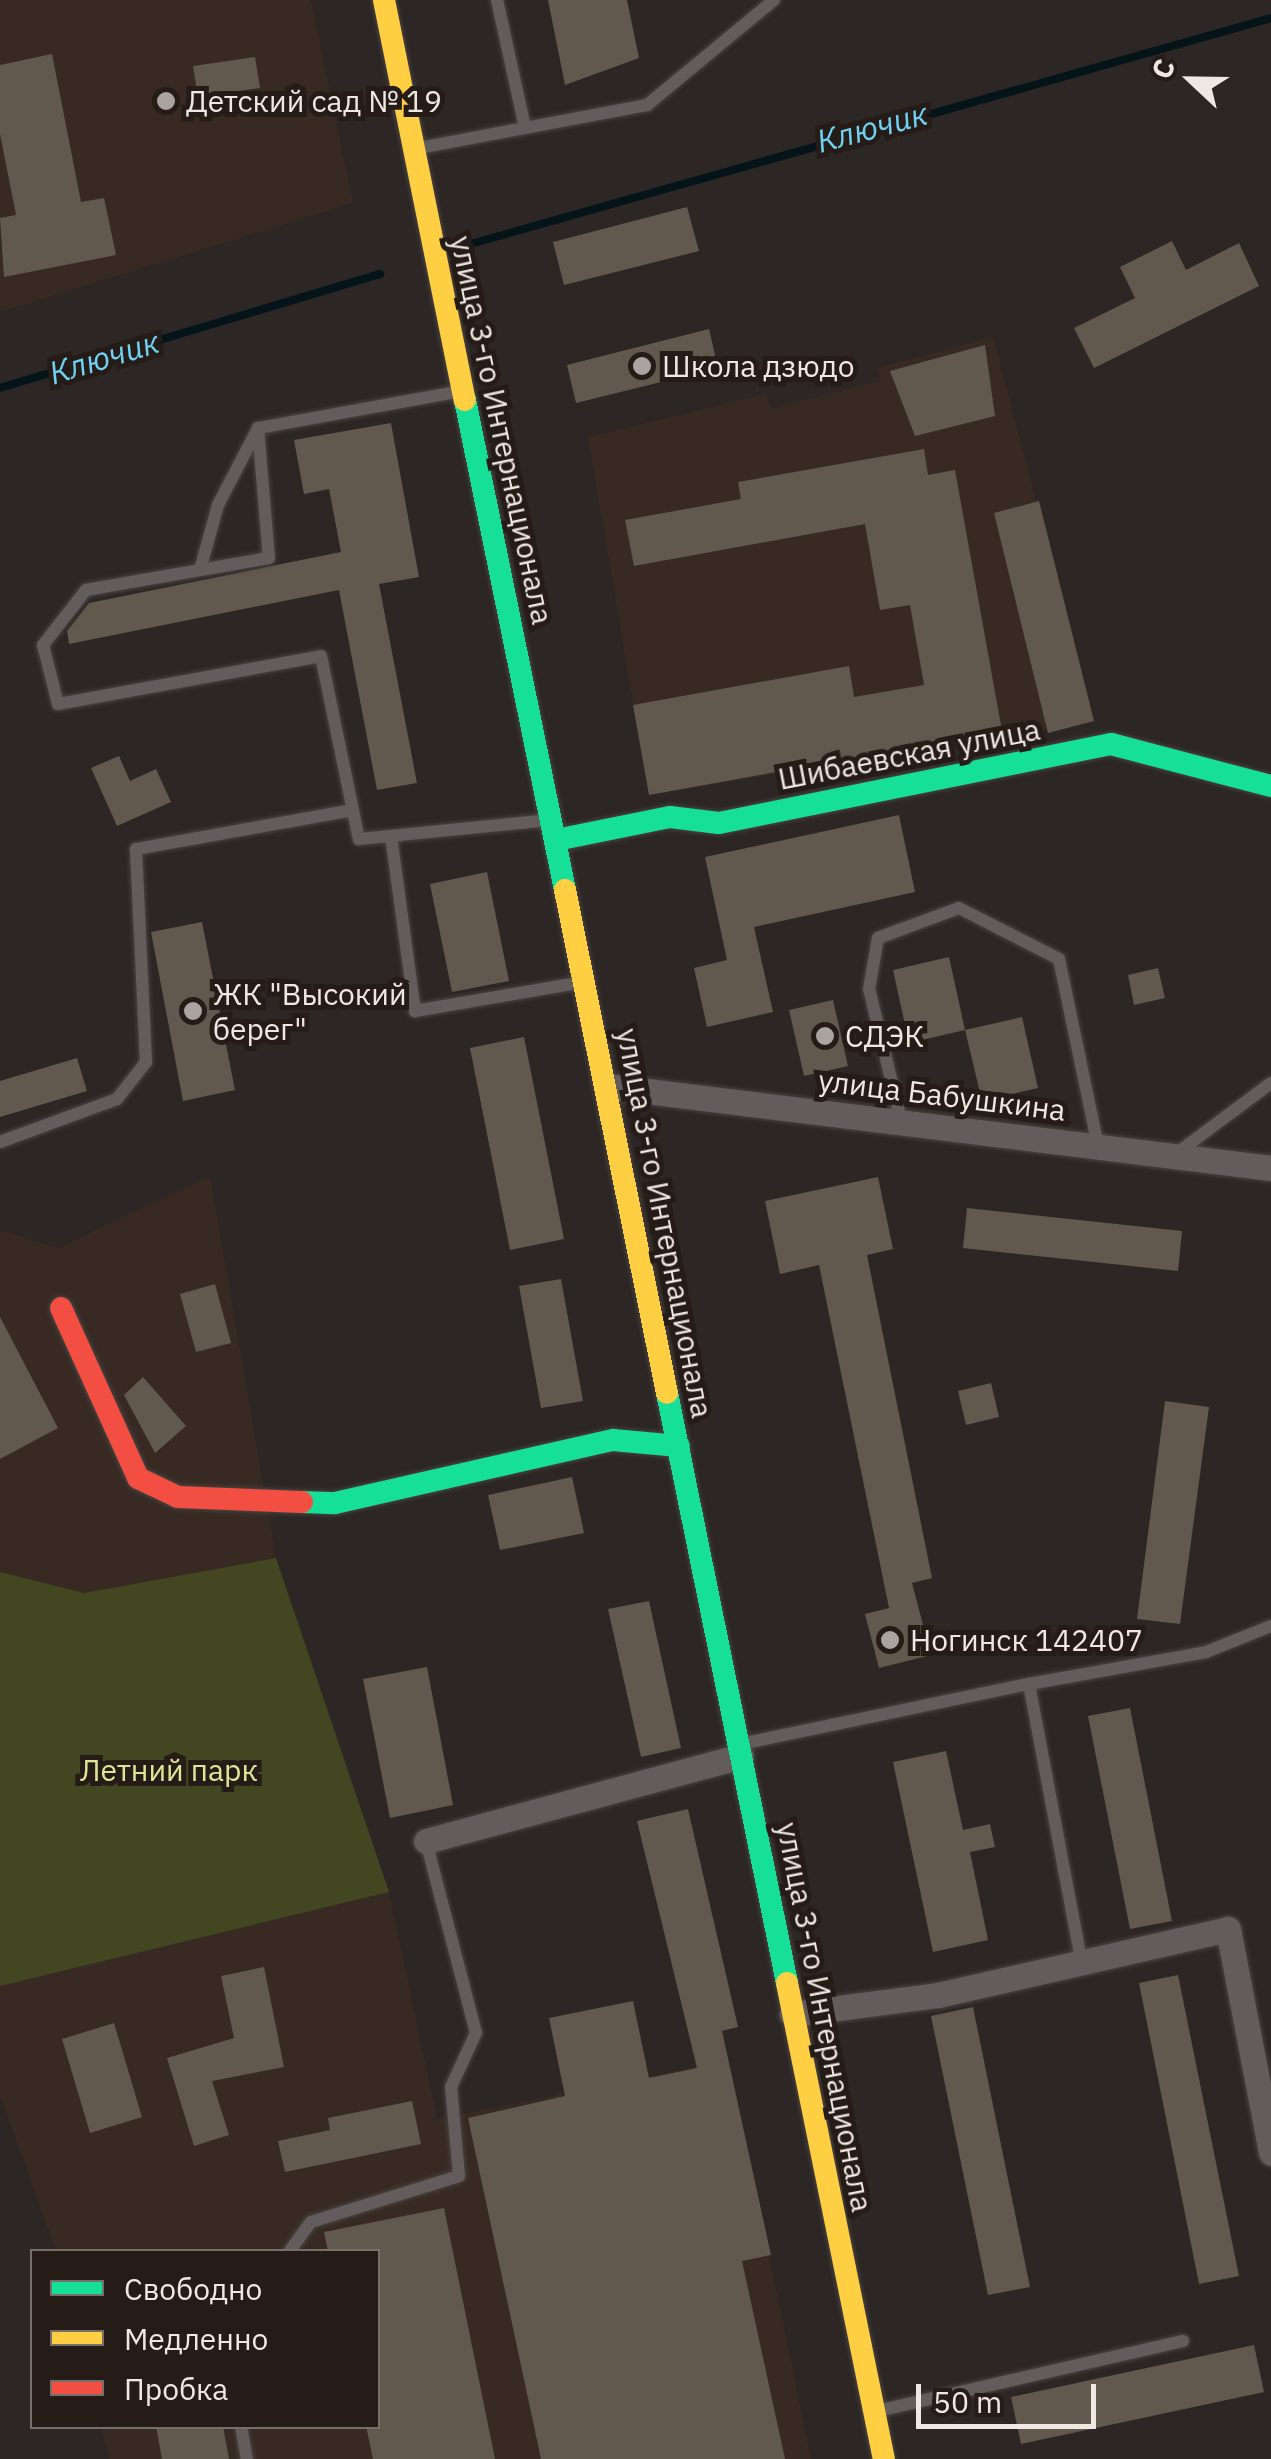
<!DOCTYPE html>
<html>
<head>
<meta charset="utf-8">
<style>
	body { margin:0 }
	#map { position:relative; width:1271px; height:2459px; overflow:hidden; background:#2c2624; font-family:"IBM Plex Sans",sans-serif }
	div>[style] { position:absolute }
	.built>* { inset:0; background:#382a23 }
	.green>* { inset:0; background:#424721 }
	.stream>* { height:8px; margin:-4px; padding:0 4px; transform-origin:4px; border-radius:4px; background:#051419 }
	.building>* { inset:0; background:#61594e }
	.roads { filter:drop-shadow(0 0 2px #484341) drop-shadow(0 0 2px #484341) }
	.lane>* { height:12px; margin:-6px; padding:0 6px; transform-origin:6px; border-radius:6px; background:#625d5c }
	.street>* { height:25px; margin:-12.5px; padding:0 12.5px; transform-origin:12.5px; border-radius:12.5px; background:#625d5c }
	.fast>* { height:22px; margin:-11px; padding:0 11px; transform-origin:11px; border-radius:11px; background:#16e098 }
	.slow>* { height:22px; margin:-11px; padding:0 11px; transform-origin:11px; border-radius:11px; background:#ffcf43 }
	.jam>* { height:22px; margin:-11px; padding:0 11px; transform-origin:11px; border-radius:11px; background:#f24e42 }
	.dots>* { width:28px; height:28px; translate:-50% -50%; box-sizing:border-box; border:5px solid #251c17; border-radius:50% }
	span { translate:-50% -50%; white-space:nowrap; text-align:center; line-height:1.15; -webkit-text-stroke:10px #251c17; paint-order:stroke }
	.poi-label { font-size:30px; color:#eee8e4 }
	.left { translate:0 -50%; text-align:left }
	.street-label { font-size:30px; color:#eee8e4 }
	.park-label { font-size:30px; color:#dce796 }
	.water-label { font-size:32px; color:#6fd1f3; font-style:italic }
	.legend { position:absolute; left:30px; top:2249px; width:350px; height:180px; box-sizing:border-box; background:#251c17; border:2px solid #756e69; margin:0; padding:12px 18px; list-style:none; font-size:30px; color:#eee8e4 }
	.legend li { display:flex; align-items:center; gap:20px; height:50px }
	.legend b { width:50px; border:2px solid #756e69 }
	.north { position:absolute; left:1141px; top:30px; width:100px; height:100px; -webkit-text-stroke:8px #251c17; paint-order:stroke; rotate:292deg; font-size:28px; font-weight:700; line-height:40px; text-align:center; color:#eee8e4 }
	.north::after { content:''; display:block; margin:auto; width:35px; height:45px; background:#eee8e4; clip-path:polygon(50% 0,100% 100%,50% 72%,0 100%) }
	.scale { position:absolute; left:916px; top:2384px; width:180px; height:45px; box-sizing:border-box; border:5px solid #eee8e4; border-top:0; padding-left:12px; font-size:30px; line-height:35px; white-space:nowrap; color:#eee8e4; -webkit-text-stroke:8px #251c17; paint-order:stroke }
</style>
</head>
<body>
<div id="map">
	<div class="built">
		<i style="clip-path:polygon(0 0,311px 0,353px 203px,0 312px)"></i>
		<i style="clip-path:polygon(993px 337px,1094px 721px,649px 795px,588px 437px,767px 394px,771px 409px,882px 381px,877px 368px)"></i>
		<i style="clip-path:polygon(210px 1176px,276px 1558px,84px 1593px,0 1572px,0 1230px,58px 1248px)"></i>
		<i style="clip-path:polygon(389px 1892px,437px 2119px,729px 2060px,811px 2459px,109px 2459px,101px 2427px,378px 2426px,378px 2252px,56px 2251px,0 2095px,0 1986px)"></i>
	</div>
	<div class="green">
		<i style="clip-path:polygon(276px 1558px,389px 1892px,0 1986px,0 1572px,84px 1593px)"></i>
	</div>
	<div class="stream">
		<i style="left:474px;top:243px;width:828px;rotate:-15.76deg"></i>
		<i style="left:0;top:388px;width:397px;rotate:-16.7deg"></i>
	</div>
	<div class="building">
		<i style="clip-path:polygon(548px 0,627px 0,639px 58px,565px 85px)"></i>
		<i style="clip-path:polygon(52px 54px,81px 202px,104px 198px,116px 255px,4px 277px,0 218px,16px 215px,0 134px,0 65px)"></i>
		<i style="clip-path:polygon(255px 57px,260px 88px,198px 97px,193px 66px)"></i>
		<i style="clip-path:polygon(687px 207px,699px 251px,564px 285px,553px 242px)"></i>
		<i style="clip-path:polygon(1172px 241px,1186px 270px,1239px 243px,1259px 286px,1094px 368px,1074px 328px,1135px 298px,1120px 267px)"></i>
		<i style="clip-path:polygon(709px 329px,718px 368px,576px 403px,567px 365px)"></i>
		<i style="clip-path:polygon(985px 345px,995px 416px,915px 436px,890px 371px)"></i>
		<i style="clip-path:polygon(391px 423px,419px 577px,379px 584px,417px 783px,377px 790px,339px 590px,69px 644px,67px 631px,89px 603px,341px 552px,329px 489px,304px 494px,294px 440px)"></i>
		<i style="clip-path:polygon(924px 449px,928px 475px,955px 470px,1002px 731px,649px 795px,633px 705px,849px 666px,854px 697px,924px 685px,910px 605px,880px 610px,865px 524px,634px 566px,625px 520px,741px 499px,738px 482px)"></i>
		<i style="clip-path:polygon(1039px 501px,1094px 721px,1048px 733px,994px 513px)"></i>
		<i style="clip-path:polygon(119px 756px,130px 781px,156px 769px,171px 802px,117px 826px,91px 768px)"></i>
		<i style="clip-path:polygon(899px 815px,915px 892px,754px 927px,773px 1012px,707px 1027px,694px 968px,727px 960px,705px 857px)"></i>
		<i style="clip-path:polygon(487px 872px,509px 981px,452px 992px,430px 884px)"></i>
		<i style="clip-path:polygon(202px 922px,235px 1090px,183px 1101px,151px 932px)"></i>
		<i style="clip-path:polygon(949px 957px,965px 1030px,909px 1043px,893px 970px)"></i>
		<i style="clip-path:polygon(1158px 968px,1165px 998px,1134px 1005px,1128px 975px)"></i>
		<i style="clip-path:polygon(833px 1000px,848px 1066px,804px 1076px,789px 1010px)"></i>
		<i style="clip-path:polygon(1022px 1017px,1038px 1088px,982px 1101px,965px 1030px)"></i>
		<i style="clip-path:polygon(524px 1037px,564px 1239px,510px 1250px,470px 1048px)"></i>
		<i style="clip-path:polygon(77px 1058px,87px 1091px,0 1117px,0 1081px)"></i>
		<i style="clip-path:polygon(878px 1177px,893px 1249px,867px 1255px,932px 1578px,912px 1583px,931px 1655px,879px 1668px,865px 1614px,889px 1608px,819px 1265px,780px 1274px,765px 1201px)"></i>
		<i style="clip-path:polygon(967px 1208px,1182px 1231px,1178px 1271px,963px 1248px)"></i>
		<i style="clip-path:polygon(561px 1279px,583px 1401px,541px 1408px,519px 1286px)"></i>
		<i style="clip-path:polygon(215px 1284px,231px 1343px,196px 1352px,180px 1294px)"></i>
		<i style="clip-path:polygon(0 1317px,58px 1428px,0 1459px)"></i>
		<i style="clip-path:polygon(143px 1377px,186px 1426px,155px 1453px,124px 1395px)"></i>
		<i style="clip-path:polygon(991px 1383px,999px 1417px,966px 1425px,958px 1391px)"></i>
		<i style="clip-path:polygon(1165px 1401px,1209px 1407px,1180px 1624px,1137px 1619px)"></i>
		<i style="clip-path:polygon(572px 1477px,584px 1533px,500px 1550px,488px 1495px)"></i>
		<i style="clip-path:polygon(649px 1601px,681px 1748px,641px 1757px,608px 1609px)"></i>
		<i style="clip-path:polygon(427px 1667px,453px 1805px,390px 1818px,363px 1679px)"></i>
		<i style="clip-path:polygon(1130px 1708px,1172px 1921px,1130px 1929px,1088px 1716px)"></i>
		<i style="clip-path:polygon(946px 1751px,963px 1830px,990px 1824px,995px 1847px,970px 1852px,988px 1940px,933px 1952px,893px 1762px)"></i>
		<i style="clip-path:polygon(688px 1809px,738px 2027px,722px 2031px,771px 2255px,742px 2261px,785px 2459px,541px 2459px,468px 2118px,565px 2096px,549px 2018px,633px 2001px,649px 2078px,697px 2068px,637px 1821px)"></i>
		<i style="clip-path:polygon(264px 1967px,284px 2067px,212px 2081px,229px 2135px,194px 2146px,167px 2058px,234px 2038px,221px 1976px)"></i>
		<i style="clip-path:polygon(1178px 1975px,1239px 2276px,1199px 2284px,1139px 1983px)"></i>
		<i style="clip-path:polygon(973px 2007px,1030px 2287px,988px 2295px,931px 2016px)"></i>
		<i style="clip-path:polygon(114px 2023px,142px 2117px,90px 2133px,62px 2039px)"></i>
		<i style="clip-path:polygon(412px 2101px,421px 2144px,285px 2172px,278px 2141px,330px 2130px,328px 2118px)"></i>
		<i style="clip-path:polygon(444px 2208px,495px 2459px,373px 2459px,366px 2426px,378px 2426px,378px 2252px,328px 2252px,324px 2232px)"></i>
		<i style="clip-path:polygon(1254px 2345px,1264px 2392px,1021px 2444px,1011px 2397px)"></i>
		<i style="clip-path:polygon(156px 2426px,223px 2426px,229px 2459px,162px 2459px)"></i>
	</div>
	<div class="roads">
		<div class="lane">
			<i style="left:497px;top:0;width:130px;rotate:77.6deg"></i>
			<i style="left:419px;top:148px;width:232px;rotate:-10.7deg"></i>
			<i style="left:647px;top:105px;width:165px;rotate:-39.6deg"></i>
			<i style="left:462px;top:391px;width:207px;rotate:169.7deg"></i>
			<i style="left:258px;top:428px;width:130px;rotate:85.2deg"></i>
			<i style="left:269px;top:558px;width:186px;rotate:170.1deg"></i>
			<i style="left:86px;top:590px;width:70px;rotate:128deg"></i>
			<i style="left:43px;top:645px;width:61px;rotate:75.7deg"></i>
			<i style="left:58px;top:704px;width:267px;rotate:-10.3deg"></i>
			<i style="left:321px;top:656px;width:187px;rotate:78.3deg"></i>
			<i style="left:359px;top:839px;width:191px;rotate:-5.7deg"></i>
			<i style="left:200px;top:570px;width:67px;rotate:-74.5deg"></i>
			<i style="left:218px;top:505px;width:85px;rotate:-62.5deg"></i>
			<i style="left:391px;top:836px;width:177px;rotate:82.2deg"></i>
			<i style="left:415px;top:1011px;width:170px;rotate:-9.8deg"></i>
			<i style="left:902px;top:1124px;width:139px;rotate:-103.7deg"></i>
			<i style="left:869px;top:989px;width:52px;rotate:-80deg"></i>
			<i style="left:878px;top:938px;width:86px;rotate:-20.3deg"></i>
			<i style="left:959px;top:908px;width:112px;rotate:27deg"></i>
			<i style="left:1059px;top:959px;width:191px;rotate:78.2deg"></i>
			<i style="left:0;top:1142px;width:125px;rotate:-20.2deg"></i>
			<i style="left:117px;top:1099px;width:47px;rotate:-51.9deg"></i>
			<i style="left:146px;top:1062px;width:213px;rotate:-92.7deg"></i>
			<i style="left:136px;top:849px;width:220px;rotate:-10.2deg"></i>
			<i style="left:1177px;top:1153px;width:117px;rotate:-36.7deg"></i>
			<i style="left:1029px;top:1684px;width:180px;rotate:-10.2deg"></i>
			<i style="left:1206px;top:1652px;width:70px;rotate:-21.8deg"></i>
			<i style="left:741px;top:1744px;width:294px;rotate:-11.8deg"></i>
			<i style="left:1029px;top:1684px;width:280px;rotate:79.3deg"></i>
			<i style="left:289px;top:2252px;width:37px;rotate:-54deg"></i>
			<i style="left:311px;top:2222px;width:155px;rotate:-17.3deg"></i>
			<i style="left:459px;top:2176px;width:89px;rotate:-95.1deg"></i>
			<i style="left:451px;top:2087px;width:60px;rotate:-65.2deg"></i>
			<i style="left:476px;top:2033px;width:198px;rotate:-104.6deg"></i>
			<i style="left:877px;top:2411px;width:314px;rotate:-12.9deg"></i>
			<i style="left:241px;top:2426px;width:34px;rotate:80deg"></i>
		</div>
		<div class="street">
			<i style="left:606px;top:1086px;width:670px;rotate:7.03deg"></i>
			<i style="left:426px;top:1841px;width:326px;rotate:-15.1deg"></i>
			<i style="left:792px;top:2014px;width:147px;rotate:-7.4deg"></i>
			<i style="left:938px;top:1995px;width:297px;rotate:-12.8deg"></i>
			<i style="left:1228px;top:1929px;width:228px;rotate:79.1deg"></i>
		</div>
		<div class="fast">
			<i style="left:465px;top:400px;width:500px;rotate:78.47deg"></i>
			<i style="left:556px;top:840px;width:116px;rotate:-11.4deg"></i>
			<i style="left:670px;top:817px;width:49px;rotate:7deg"></i>
			<i style="left:719px;top:823px;width:400px;rotate:-11.4deg"></i>
			<i style="left:1111px;top:744px;width:165px;rotate:14.7deg"></i>
			<i style="left:667px;top:1393px;width:602px;rotate:78.5deg"></i>
			<i style="left:302px;top:1502px;width:33px;rotate:2deg"></i>
			<i style="left:335px;top:1503px;width:285px;rotate:-12.8deg"></i>
			<i style="left:613px;top:1440px;width:66px;rotate:5.2deg"></i>
		</div>
		<div class="slow">
			<i style="left:384px;top:0;width:408px;rotate:78.6deg"></i>
			<i style="left:565px;top:890px;width:513px;rotate:78.54deg"></i>
			<i style="left:787px;top:1983px;width:486px;rotate:78.5deg"></i>
		</div>
		<div class="jam">
			<i style="left:61px;top:1308px;width:187px;rotate:65.6deg"></i>
			<i style="left:138px;top:1478px;width:44px;rotate:25.4deg"></i>
			<i style="left:178px;top:1497px;width:124px;rotate:2.3deg"></i>
		</div>
	</div>
	<div class="dots">
		<i style="left:166px;top:101px;background:#aaa4a1"></i>
		<i style="left:642px;top:366px;background:#aaa4a1"></i>
		<i style="left:193px;top:1011px;background:#aaa4a1"></i>
		<i style="left:825px;top:1036px;background:#aaa4a1"></i>
		<i style="left:890px;top:1640px;background:#aaa4a1"></i>
	</div>
	<div class="poi-label">
		<span class="left" style="left:186px;top:101px">Детский сад № 19</span>
		<span class="left" style="left:662px;top:366px">Школа дзюдо</span>
		<span class="left" style="left:213px;top:1011px">ЖК "Высокий<br>берег"</span>
		<span class="left" style="left:845px;top:1036px">СДЭК</span>
		<span class="left" style="left:910px;top:1640px">Ногинск 142407</span>
	</div>
	<div class="street-label">
		<span style="left:502px;top:430px;rotate:78deg">улица 3-го Интернационала</span>
		<span style="left:909px;top:754px;rotate:-11deg">Шибаевская улица</span>
		<span style="left:942px;top:1095px;rotate:7deg">улица Бабушкина</span>
		<span style="left:665px;top:1223px;rotate:79deg">улица 3-го Интернационала</span>
		<span style="left:825px;top:2017px;rotate:79deg">улица 3-го Интернационала</span>
	</div>
	<div class="park-label">
		<span style="left:169px;top:1770px">Летний парк</span>
	</div>
	<div class="water-label">
		<span style="left:872px;top:127px;rotate:-15deg">Ключик</span>
		<span style="left:104px;top:357px;rotate:-17deg">Ключик</span>
	</div>
	<ul class="legend">
	<li><b style="height:12px;background:#16e098"></b>Свободно</li>
	<li><b style="height:12px;background:#ffcf43"></b>Медленно</li>
	<li><b style="height:12px;background:#f24e42"></b>Пробка</li>
	</ul>
	<div class="north">С</div>
	<div class="scale">50 m</div>
</div>
</body>
</html>
